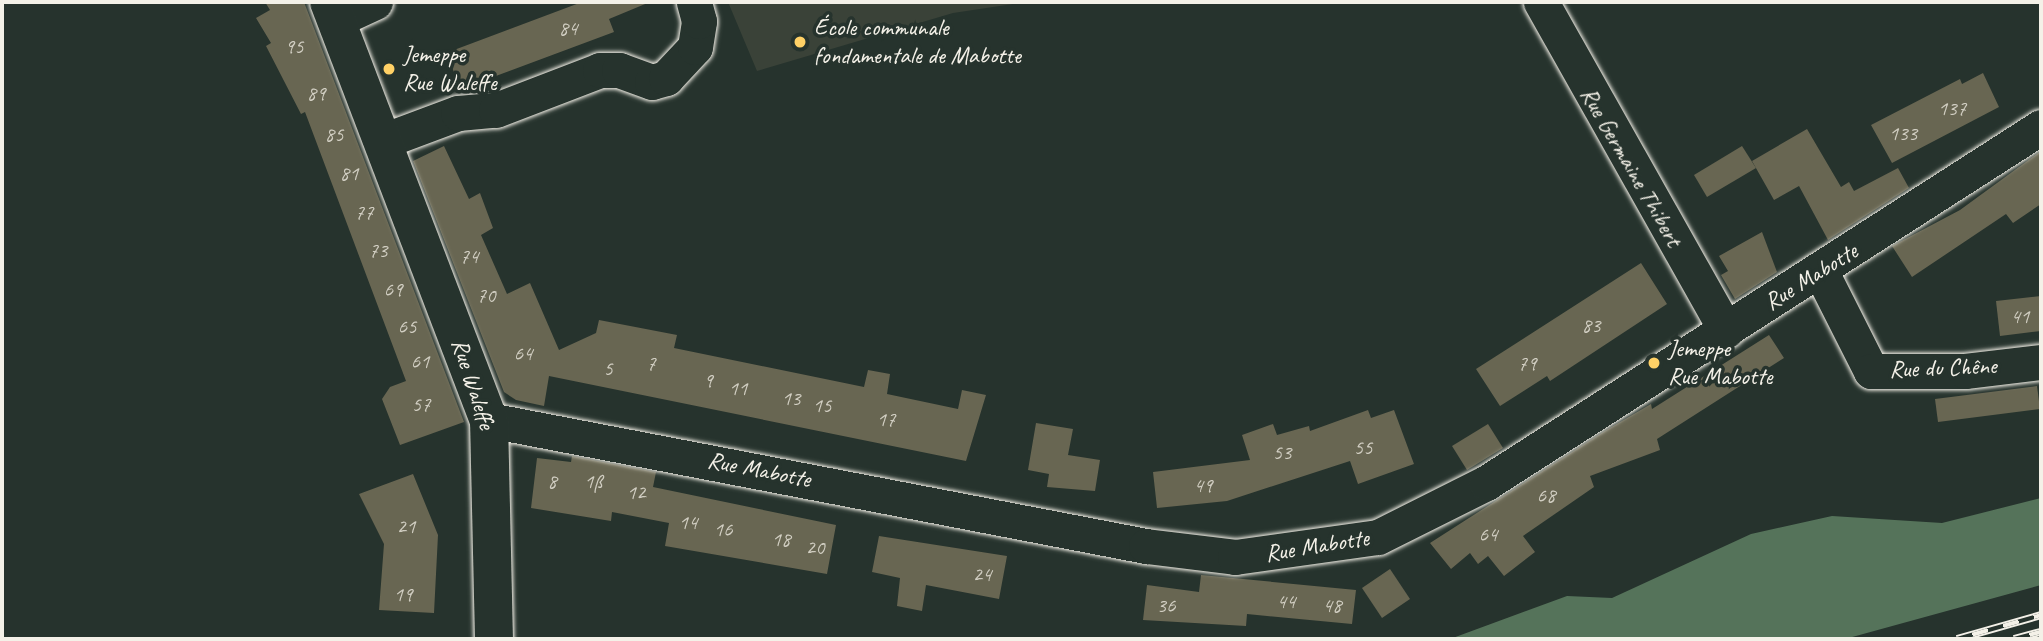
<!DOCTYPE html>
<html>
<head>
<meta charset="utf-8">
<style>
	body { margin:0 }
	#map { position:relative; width:2043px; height:641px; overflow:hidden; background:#26332d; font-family:Caveat,sans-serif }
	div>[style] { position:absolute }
	.built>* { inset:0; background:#3a4238 }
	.green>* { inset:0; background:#55735a }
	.building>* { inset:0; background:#686652 }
	.roads { filter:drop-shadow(0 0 2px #f4f1e8) drop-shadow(0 0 2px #f4f1e8) }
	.street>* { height:35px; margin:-17.5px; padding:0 17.5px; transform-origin:17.5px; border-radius:17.5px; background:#26332d }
	.secondary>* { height:38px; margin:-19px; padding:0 19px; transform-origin:19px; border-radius:19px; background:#26332d }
	.rail>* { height:8px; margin-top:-4px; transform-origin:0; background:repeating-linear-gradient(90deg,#26332d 0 16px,#f4f1e8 0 32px); box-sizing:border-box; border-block:2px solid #f4f1e8 }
	.dots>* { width:19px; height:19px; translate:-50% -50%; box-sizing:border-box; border:4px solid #26332d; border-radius:50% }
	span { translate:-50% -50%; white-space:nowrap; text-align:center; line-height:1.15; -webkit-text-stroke:7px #26332d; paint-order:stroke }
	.number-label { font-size:21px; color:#d1cec2 }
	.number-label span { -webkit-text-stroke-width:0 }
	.poi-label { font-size:24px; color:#f4f1e8 }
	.left { translate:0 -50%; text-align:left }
	.street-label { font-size:24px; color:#f4f1e8 }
	.frame { position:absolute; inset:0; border:4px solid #f4f1e8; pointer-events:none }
</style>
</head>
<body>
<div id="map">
	<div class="built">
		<i style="clip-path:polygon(728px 2px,1026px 2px,953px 13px,757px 71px)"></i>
	</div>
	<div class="green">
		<i style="clip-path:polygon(2041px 498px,2041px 585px,1845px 639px,1450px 639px,1567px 596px,1612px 598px,1751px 534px,1832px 516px,1942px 523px)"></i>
	</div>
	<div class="building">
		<i style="clip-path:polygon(265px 2px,304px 2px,464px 422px,400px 445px,382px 399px,390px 387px,406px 381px,305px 112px,301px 114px,266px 46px,271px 43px,256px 18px,270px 10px)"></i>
		<i style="clip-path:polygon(582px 2px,650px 2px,609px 19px,614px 32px,461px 89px,446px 53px)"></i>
		<i style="clip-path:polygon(1983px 73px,1999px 107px,1892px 163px,1871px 125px,1960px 79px,1962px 84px)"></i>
		<i style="clip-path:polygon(1807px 129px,1841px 187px,1849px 182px,1854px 191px,1898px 168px,1909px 188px,1828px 240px,1799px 186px,1774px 200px,1752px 161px)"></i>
		<i style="clip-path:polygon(444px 146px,469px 199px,480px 193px,493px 228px,481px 235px,507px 294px,530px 283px,559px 350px,596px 333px,599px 320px,677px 335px,674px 348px,864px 387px,868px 370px,890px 374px,887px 394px,958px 409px,962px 390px,986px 395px,966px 461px,549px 376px,544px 406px,516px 400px,504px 392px,413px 161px)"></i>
		<i style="clip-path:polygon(1742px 146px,1756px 168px,1707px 197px,1694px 175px)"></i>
		<i style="clip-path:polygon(2041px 151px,2041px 204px,2013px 223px,2006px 214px,1912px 277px,1892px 246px,1960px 210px)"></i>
		<i style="clip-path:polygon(1762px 232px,1777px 272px,1735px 299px,1721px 275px,1728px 271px,1719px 256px)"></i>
		<i style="clip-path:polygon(1641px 263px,1667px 304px,1550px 381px,1547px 376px,1500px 406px,1476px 369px)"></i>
		<i style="clip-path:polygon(2041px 296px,2041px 331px,2000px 336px,1996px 301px)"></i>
		<i style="clip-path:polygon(1769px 335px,1784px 358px,1657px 439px,1660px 450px,1590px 476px,1594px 487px,1523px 536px,1535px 552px,1504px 576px,1488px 556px,1478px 564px,1470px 553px,1451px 569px,1430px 543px,1603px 432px,1651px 404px,1652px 409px)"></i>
		<i style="clip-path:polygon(2037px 386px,2040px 409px,1938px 422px,1935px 399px)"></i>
		<i style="clip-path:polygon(1368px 410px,1371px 418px,1394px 410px,1414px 464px,1358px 484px,1350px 461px,1227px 501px,1157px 508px,1153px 472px,1250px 460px,1242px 435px,1273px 424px,1277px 435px,1309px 426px,1310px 431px)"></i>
		<i style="clip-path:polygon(1036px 423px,1073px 429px,1068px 455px,1100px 460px,1095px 491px,1047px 487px,1049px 474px,1028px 470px)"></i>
		<i style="clip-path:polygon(1488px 424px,1503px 448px,1467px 470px,1452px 446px)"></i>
		<i style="clip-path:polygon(572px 456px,656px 472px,653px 487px,836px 525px,827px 574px,665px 546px,669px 523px,612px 512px,611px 521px,531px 508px,537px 458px,571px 462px)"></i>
		<i style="clip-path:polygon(413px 474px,438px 535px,434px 613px,379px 610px,384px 544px,359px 494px)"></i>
		<i style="clip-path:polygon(879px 536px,1007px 556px,999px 599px,926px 585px,922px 611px,897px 606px,900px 578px,872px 572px)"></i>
		<i style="clip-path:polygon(1390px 569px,1410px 599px,1382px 618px,1362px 588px)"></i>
		<i style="clip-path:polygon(1201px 575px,1356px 590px,1352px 624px,1247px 614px,1246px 626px,1143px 620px,1147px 585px,1199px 592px)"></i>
	</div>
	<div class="roads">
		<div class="street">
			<i style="left:1541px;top:2px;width:377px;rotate:60.6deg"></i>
			<i style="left:336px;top:20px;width:43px;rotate:-24.8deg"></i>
			<i style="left:383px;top:141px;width:80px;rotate:-20.5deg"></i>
			<i style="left:458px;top:113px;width:38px;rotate:-5deg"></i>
			<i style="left:496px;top:110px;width:111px;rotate:-21deg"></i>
			<i style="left:600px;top:70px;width:19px"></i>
			<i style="left:619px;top:70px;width:35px;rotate:20deg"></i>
			<i style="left:652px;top:82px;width:15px;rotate:-16deg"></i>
			<i style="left:666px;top:78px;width:42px;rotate:-46.9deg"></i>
			<i style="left:695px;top:47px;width:26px;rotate:-81deg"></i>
			<i style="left:699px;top:21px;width:20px;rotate:-105deg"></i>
			<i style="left:1821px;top:272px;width:111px;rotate:63.2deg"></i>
			<i style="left:1871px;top:371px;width:94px"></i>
			<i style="left:1965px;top:371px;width:77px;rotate:-6.8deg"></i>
			<i style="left:489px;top:420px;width:669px;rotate:10.86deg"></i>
			<i style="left:1146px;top:546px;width:90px;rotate:7deg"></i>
			<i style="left:1235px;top:557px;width:144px;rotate:-8deg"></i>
			<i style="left:1378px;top:537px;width:121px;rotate:-26.6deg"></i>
			<i style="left:1486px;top:483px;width:659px;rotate:-32.68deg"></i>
		</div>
		<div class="secondary">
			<i style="left:329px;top:2px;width:448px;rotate:69.1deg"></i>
			<i style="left:489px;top:420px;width:219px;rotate:88.7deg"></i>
		</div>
	</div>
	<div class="rail">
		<i style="left:1957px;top:639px;width:87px;rotate:-15.9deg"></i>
		<i style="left:2014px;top:639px;width:28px;rotate:-15deg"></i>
	</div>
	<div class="dots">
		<i style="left:800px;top:42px;background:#ffd166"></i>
		<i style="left:389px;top:69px;background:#ffd166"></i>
		<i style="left:1654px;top:363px;background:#ffd166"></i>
	</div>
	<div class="number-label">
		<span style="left:568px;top:28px">84</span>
		<span style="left:294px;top:46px">95</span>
		<span style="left:316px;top:93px">89</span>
		<span style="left:1952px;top:108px">137</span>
		<span style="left:1903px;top:133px">133</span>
		<span style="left:334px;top:134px">85</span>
		<span style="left:349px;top:173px">81</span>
		<span style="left:364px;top:212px">77</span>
		<span style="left:378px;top:250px">73</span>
		<span style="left:469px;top:256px">74</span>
		<span style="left:393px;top:289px">69</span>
		<span style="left:486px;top:295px">70</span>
		<span style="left:2020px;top:316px">41</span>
		<span style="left:1591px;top:325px">83</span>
		<span style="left:407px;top:326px">65</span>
		<span style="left:523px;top:353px">64</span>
		<span style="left:420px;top:361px">61</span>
		<span style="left:651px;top:363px">7</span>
		<span style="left:1527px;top:363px">79</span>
		<span style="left:608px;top:368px">5</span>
		<span style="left:708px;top:380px">9</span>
		<span style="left:738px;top:388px">11</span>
		<span style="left:791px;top:398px">13</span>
		<span style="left:421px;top:404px">57</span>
		<span style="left:822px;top:405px">15</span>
		<span style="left:886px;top:419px">17</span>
		<span style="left:1363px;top:447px">55</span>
		<span style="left:1282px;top:452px">53</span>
		<span style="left:552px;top:481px">8</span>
		<span style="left:593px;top:481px">1ß</span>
		<span style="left:1203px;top:485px">49</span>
		<span style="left:636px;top:492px">12</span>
		<span style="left:1546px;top:495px">68</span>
		<span style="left:688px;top:522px">14</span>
		<span style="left:406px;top:526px">21</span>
		<span style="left:723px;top:529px">16</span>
		<span style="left:1488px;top:534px">64</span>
		<span style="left:781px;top:539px">18</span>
		<span style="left:815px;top:547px">20</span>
		<span style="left:982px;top:574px">24</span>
		<span style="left:403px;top:594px">19</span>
		<span style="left:1286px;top:601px">44</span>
		<span style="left:1166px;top:605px">36</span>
		<span style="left:1332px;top:605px">48</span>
	</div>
	<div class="poi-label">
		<span class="left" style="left:814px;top:42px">École communale<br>fondamentale de Mabotte</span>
		<span class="left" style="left:403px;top:69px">Jemeppe<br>Rue Waleffe</span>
		<span class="left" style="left:1668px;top:363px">Jemeppe<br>Rue Mabotte</span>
	</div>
	<div class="street-label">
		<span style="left:1631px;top:167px;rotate:60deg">Rue Germaine Thibert</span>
		<span style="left:1811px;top:277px;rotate:-32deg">Rue Mabotte</span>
		<span style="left:1943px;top:368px;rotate:-2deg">Rue du Chêne</span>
		<span style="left:473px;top:384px;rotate:72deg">Rue Waleffe</span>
		<span style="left:759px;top:470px;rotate:11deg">Rue Mabotte</span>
		<span style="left:1317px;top:546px;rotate:-9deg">Rue Mabotte</span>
	</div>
	<div class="frame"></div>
</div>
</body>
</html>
